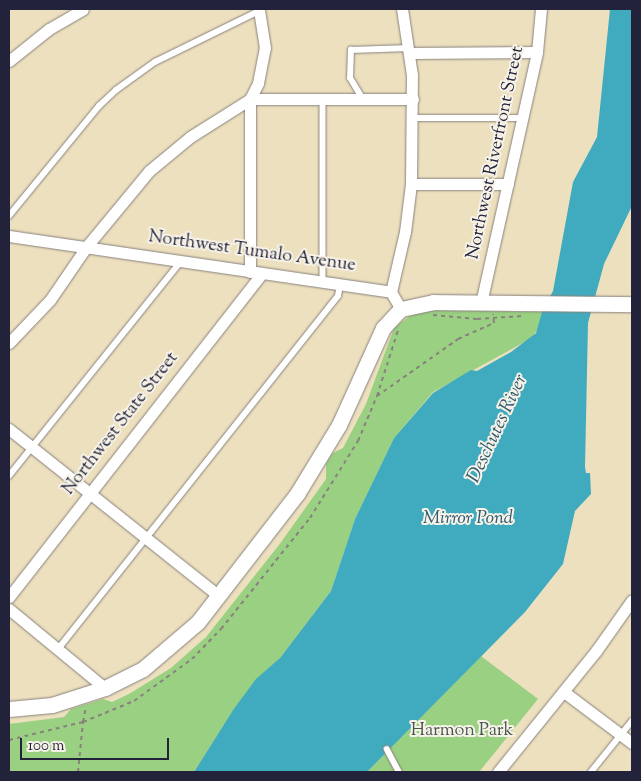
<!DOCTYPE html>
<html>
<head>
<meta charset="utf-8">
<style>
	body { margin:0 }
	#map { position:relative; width:641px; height:781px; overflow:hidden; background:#ede0bf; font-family:"Sorts Mill Goudy",serif }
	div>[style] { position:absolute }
	.green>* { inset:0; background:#9ad082 }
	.water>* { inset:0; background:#40abbf }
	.path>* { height:2px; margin-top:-1px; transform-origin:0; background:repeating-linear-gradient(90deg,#88817d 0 4px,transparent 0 8px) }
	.roads { filter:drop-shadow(0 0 1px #88817d) drop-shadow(0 0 1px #88817d) }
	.service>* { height:5.5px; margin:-2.75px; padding:0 2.75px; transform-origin:2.75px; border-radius:2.75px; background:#fff }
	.minor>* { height:11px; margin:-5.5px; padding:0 5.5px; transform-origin:5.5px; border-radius:5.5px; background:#fff }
	.tertiary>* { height:15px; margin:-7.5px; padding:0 7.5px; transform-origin:7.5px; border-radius:7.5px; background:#fff }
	span { translate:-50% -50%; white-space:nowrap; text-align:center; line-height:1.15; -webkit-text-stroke:4px #f7f3e8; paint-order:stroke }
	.street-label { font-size:18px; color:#22223b }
	.park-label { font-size:18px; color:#465650 }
	.water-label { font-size:19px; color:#2e5970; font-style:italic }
	.frame { position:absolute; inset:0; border:10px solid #22223b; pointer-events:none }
	.scale { position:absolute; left:20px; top:738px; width:149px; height:22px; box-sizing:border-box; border:2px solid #22223b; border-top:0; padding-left:6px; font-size:15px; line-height:18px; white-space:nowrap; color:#22223b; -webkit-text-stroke:4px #f7f3e8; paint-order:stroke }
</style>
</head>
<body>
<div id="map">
	<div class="green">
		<i style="clip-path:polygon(428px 310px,542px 312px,539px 328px,530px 339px,433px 392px,394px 438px,355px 519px,331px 591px,280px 658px,233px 710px,194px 772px,9px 772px,9px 724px,64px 717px,71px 709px,103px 699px,112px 702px,129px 694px,171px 668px,206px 637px,279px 545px,326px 479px,326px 464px,333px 453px,343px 448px,366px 404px,394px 328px,412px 314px)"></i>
		<i style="clip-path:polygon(481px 656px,538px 699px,479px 772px,367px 772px)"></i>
	</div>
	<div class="water">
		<i style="clip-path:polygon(610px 9px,632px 9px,632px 206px,604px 264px,588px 323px,585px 467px,586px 473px,590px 473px,591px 494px,575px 511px,563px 564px,525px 612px,367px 772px,194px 772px,233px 710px,256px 679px,280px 658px,331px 591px,355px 519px,394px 438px,433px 393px,471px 370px,477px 371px,511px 352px,536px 333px,542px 312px,553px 291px,573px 182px,597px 137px)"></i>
	</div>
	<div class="path">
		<i style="left:433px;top:315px;width:44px;rotate:5.2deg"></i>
		<i style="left:477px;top:319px;width:46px;rotate:-3.7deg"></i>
		<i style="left:377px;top:396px;width:99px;rotate:-35.1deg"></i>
		<i style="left:458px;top:339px;width:39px;rotate:-24deg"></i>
		<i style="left:494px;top:323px;width:9px;rotate:-96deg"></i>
		<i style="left:9px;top:740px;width:76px;rotate:-13.7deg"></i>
		<i style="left:83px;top:722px;width:16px;rotate:-79deg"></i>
		<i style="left:78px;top:772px;width:50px;rotate:-84.3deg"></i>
		<i style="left:83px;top:722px;width:55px;rotate:-22.4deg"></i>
		<i style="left:134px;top:701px;width:72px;rotate:-35.9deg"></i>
		<i style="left:192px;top:659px;width:42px;rotate:-46deg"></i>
		<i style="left:221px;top:629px;width:142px;rotate:-51.3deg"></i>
		<i style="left:310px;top:518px;width:91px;rotate:-58.1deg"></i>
		<i style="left:358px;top:441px;width:49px;rotate:-67.1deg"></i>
		<i style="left:377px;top:396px;width:69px;rotate:-72.3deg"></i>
	</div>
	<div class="roads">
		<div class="service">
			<i style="left:362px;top:98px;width:23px;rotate:-121deg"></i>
			<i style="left:350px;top:78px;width:28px;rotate:-88deg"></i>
			<i style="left:351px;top:50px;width:58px;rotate:-2deg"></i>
			<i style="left:323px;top:99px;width:183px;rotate:90deg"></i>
			<i style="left:413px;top:118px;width:110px"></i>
			<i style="left:9px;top:216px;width:142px;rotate:-50.7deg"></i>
			<i style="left:99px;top:106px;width:23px;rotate:-43deg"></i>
			<i style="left:116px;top:90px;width:48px;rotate:-35.7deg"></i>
			<i style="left:155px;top:62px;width:116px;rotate:-26.1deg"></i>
			<i style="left:9px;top:476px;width:275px;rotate:-51.3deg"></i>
			<i style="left:59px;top:648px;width:449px;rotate:-51.6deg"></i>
			<i style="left:338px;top:296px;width:11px;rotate:-80deg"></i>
			<i style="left:387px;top:749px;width:26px;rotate:62deg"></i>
			<i style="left:591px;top:772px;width:65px;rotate:-51.2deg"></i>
		</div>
		<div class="minor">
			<i style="left:410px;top:53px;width:127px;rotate:-0.5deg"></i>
			<i style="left:9px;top:61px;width:51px;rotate:-38.7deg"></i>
			<i style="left:49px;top:29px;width:39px;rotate:-30deg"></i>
			<i style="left:411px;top:184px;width:97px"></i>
			<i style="left:9px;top:236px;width:386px;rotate:8.3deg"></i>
			<i style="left:391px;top:292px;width:20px;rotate:60deg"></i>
			<i style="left:250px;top:272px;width:173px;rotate:-90deg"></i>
			<i style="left:250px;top:99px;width:163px"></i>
			<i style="left:391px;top:292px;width:62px;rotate:-76.9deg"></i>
			<i style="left:405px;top:232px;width:48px;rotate:-82.9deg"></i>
			<i style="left:411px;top:184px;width:109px;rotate:-89.5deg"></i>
			<i style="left:412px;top:75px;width:67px;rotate:-98.6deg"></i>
			<i style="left:481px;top:303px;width:257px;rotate:-77.4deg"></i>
			<i style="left:537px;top:52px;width:43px;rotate:-84.7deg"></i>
			<i style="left:9px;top:343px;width:59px;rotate:-46.4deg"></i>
			<i style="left:50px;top:300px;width:65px;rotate:-55.6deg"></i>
			<i style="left:87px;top:246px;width:97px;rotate:-50.4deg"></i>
			<i style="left:149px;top:171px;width:53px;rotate:-39.7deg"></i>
			<i style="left:190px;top:137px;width:71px;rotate:-32.3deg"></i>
			<i style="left:250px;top:99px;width:18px;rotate:-63deg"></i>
			<i style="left:258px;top:83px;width:36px;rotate:-79deg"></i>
			<i style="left:265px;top:48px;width:39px;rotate:-99deg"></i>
			<i style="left:9px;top:429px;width:268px;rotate:38.5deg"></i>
			<i style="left:9px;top:597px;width:411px;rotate:-52deg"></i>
			<i style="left:9px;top:609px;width:124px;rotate:39.5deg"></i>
			<i style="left:564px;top:692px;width:85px;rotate:36.9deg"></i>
			<i style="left:498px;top:772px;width:156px;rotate:-51deg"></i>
			<i style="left:596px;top:651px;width:62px;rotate:-54.8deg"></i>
		</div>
		<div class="tertiary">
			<i style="left:9px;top:709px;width:43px;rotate:-5.3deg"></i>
			<i style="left:52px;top:705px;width:56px;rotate:-17.8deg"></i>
			<i style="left:105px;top:688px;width:42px;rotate:-26.6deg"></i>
			<i style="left:143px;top:669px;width:72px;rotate:-40.5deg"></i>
			<i style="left:198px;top:622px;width:162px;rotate:-52.3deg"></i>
			<i style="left:297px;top:494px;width:81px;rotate:-58.7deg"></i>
			<i style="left:339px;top:425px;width:107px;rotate:-65.6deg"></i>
			<i style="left:383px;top:328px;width:26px;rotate:-47deg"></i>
			<i style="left:401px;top:309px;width:33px;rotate:-12deg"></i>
			<i style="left:433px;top:302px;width:199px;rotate:0.6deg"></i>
		</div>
	</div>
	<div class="street-label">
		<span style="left:496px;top:153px;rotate:-78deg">Northwest Riverfront Street</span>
		<span style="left:252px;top:252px;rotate:8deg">Northwest Tumalo Avenue</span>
		<span style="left:121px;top:424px;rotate:-52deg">Northwest State Street</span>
	</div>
	<div class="park-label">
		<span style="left:462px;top:731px">Harmon Park</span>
	</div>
	<div class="water-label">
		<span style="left:498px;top:429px;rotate:-65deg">Deschutes River</span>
		<span style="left:468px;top:519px">Mirror Pond</span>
	</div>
	<div class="frame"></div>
	<div class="scale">100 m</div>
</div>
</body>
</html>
